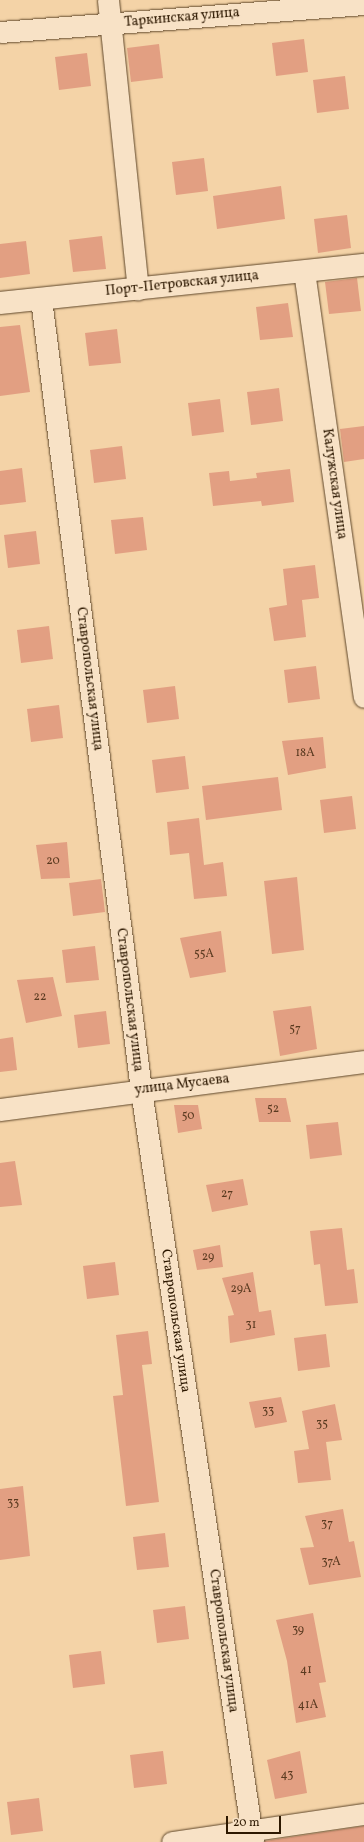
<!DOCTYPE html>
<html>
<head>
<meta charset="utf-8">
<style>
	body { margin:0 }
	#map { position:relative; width:364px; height:1842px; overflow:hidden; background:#f4d3a7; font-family:Vollkorn,serif }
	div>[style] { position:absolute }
	.building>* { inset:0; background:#e29f82 }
	.roads { filter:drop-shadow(0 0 1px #5f472a) drop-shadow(0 0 1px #5f472a) }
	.minor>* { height:21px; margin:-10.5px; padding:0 10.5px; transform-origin:10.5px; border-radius:10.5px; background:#f8e2c6 }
	.tertiary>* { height:22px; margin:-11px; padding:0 11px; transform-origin:11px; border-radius:11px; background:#f8e2c6 }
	span { translate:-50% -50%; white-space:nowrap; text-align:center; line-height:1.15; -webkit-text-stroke:3px #f8e2c6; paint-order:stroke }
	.number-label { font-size:12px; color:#5a3a20 }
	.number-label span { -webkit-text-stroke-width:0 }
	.street-label { font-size:14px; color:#2d1800 }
	.scale { position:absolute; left:226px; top:1816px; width:55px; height:18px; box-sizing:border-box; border:2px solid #2d1800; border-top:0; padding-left:5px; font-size:12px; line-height:14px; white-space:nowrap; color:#2d1800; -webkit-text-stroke:3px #f8e2c6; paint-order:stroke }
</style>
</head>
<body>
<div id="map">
	<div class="building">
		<i style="clip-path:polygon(304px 39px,308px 72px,276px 76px,272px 43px)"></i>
		<i style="clip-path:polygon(159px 44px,163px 78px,131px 82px,127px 48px)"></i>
		<i style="clip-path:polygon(87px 53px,91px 86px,59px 90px,55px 57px)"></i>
		<i style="clip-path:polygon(345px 76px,349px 109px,317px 113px,313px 80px)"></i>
		<i style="clip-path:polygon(204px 158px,208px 191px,176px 195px,172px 162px)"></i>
		<i style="clip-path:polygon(281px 186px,285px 219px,217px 229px,213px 196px)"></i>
		<i style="clip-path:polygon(347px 215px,351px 248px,318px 253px,314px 219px)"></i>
		<i style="clip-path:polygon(102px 236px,106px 269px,73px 272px,69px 240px)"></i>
		<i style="clip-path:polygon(26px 241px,30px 274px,0 278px,0 244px)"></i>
		<i style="clip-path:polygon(357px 278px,361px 311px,329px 314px,325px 282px)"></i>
		<i style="clip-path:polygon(288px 303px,293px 337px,260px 340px,256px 307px)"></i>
		<i style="clip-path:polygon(20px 325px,30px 392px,0 396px,0 327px)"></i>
		<i style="clip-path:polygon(117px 329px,121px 363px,89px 366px,85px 333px)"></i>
		<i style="clip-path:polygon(279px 388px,283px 421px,251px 425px,247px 392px)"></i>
		<i style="clip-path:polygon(220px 399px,224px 432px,192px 436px,188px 403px)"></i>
		<i style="clip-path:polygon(364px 426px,364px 459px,344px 462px,340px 429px)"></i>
		<i style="clip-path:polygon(122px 446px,126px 479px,94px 483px,90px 450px)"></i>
		<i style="clip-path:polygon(22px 468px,26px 502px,0 505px,0 471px)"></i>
		<i style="clip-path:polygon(290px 469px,294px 502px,262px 506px,261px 501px,213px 506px,209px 473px,229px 471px,230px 481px,257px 478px,256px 473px)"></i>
		<i style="clip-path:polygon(143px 517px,147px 550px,115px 554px,111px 520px)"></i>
		<i style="clip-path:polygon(36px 531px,40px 564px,8px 568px,4px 535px)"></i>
		<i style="clip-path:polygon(315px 565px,319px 598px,302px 600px,306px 637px,274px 641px,269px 608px,287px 605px,283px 569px)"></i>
		<i style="clip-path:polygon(49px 626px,53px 659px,21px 663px,17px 630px)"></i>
		<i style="clip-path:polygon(316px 666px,320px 699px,288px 703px,284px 670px)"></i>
		<i style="clip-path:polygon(175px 686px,179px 719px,147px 723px,143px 690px)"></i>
		<i style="clip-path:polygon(59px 705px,63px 738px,31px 742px,27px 709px)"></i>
		<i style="clip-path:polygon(323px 737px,326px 768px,288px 775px,282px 741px)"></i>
		<i style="clip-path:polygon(185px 756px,189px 789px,156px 793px,152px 760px)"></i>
		<i style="clip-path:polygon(278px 777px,282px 810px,206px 820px,202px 786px)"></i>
		<i style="clip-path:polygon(352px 796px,356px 829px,324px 833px,320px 800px)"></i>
		<i style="clip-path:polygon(199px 818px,204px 865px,223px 862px,227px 896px,194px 899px,189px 853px,170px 855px,167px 822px)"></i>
		<i style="clip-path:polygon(67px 842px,70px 878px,41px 879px,36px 845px)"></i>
		<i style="clip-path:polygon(297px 877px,304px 950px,272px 954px,264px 881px)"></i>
		<i style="clip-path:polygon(101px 879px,105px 912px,73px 916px,69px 883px)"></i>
		<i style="clip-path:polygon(221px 931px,226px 972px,190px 978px,180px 938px)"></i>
		<i style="clip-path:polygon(95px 946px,99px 980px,66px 983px,62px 950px)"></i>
		<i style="clip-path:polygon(53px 977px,62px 1016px,26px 1023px,17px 980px)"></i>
		<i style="clip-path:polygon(311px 1006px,317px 1049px,280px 1056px,273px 1011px)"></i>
		<i style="clip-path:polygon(106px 1011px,110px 1044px,78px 1048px,74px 1015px)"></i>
		<i style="clip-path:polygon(13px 1037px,17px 1070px,0 1072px,0 1039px)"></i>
		<i style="clip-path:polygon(255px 1098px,286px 1098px,291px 1122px,259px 1122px)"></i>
		<i style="clip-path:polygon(174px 1105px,198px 1105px,202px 1129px,178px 1133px)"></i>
		<i style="clip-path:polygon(338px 1122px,342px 1155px,310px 1159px,306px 1125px)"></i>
		<i style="clip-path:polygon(15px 1161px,22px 1205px,0 1207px,0 1163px)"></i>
		<i style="clip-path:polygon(243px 1179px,248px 1205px,212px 1212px,206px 1185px)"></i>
		<i style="clip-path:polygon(342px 1228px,347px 1270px,354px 1269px,358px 1303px,325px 1306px,320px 1264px,314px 1265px,310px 1231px)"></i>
		<i style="clip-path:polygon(220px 1245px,223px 1267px,197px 1270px,193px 1250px)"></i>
		<i style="clip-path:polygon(115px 1262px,119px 1295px,87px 1299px,83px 1266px)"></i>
		<i style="clip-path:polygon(253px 1272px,259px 1312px,271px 1310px,275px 1335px,230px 1343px,228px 1316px,234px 1315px,222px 1278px)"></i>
		<i style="clip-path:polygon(148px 1331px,152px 1364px,142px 1365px,159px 1502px,126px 1506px,113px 1396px,123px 1395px,116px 1335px)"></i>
		<i style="clip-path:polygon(326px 1334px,330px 1367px,298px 1371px,294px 1338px)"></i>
		<i style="clip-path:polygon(281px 1397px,287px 1422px,255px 1428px,249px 1402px)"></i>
		<i style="clip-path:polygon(335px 1404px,342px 1440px,326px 1442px,331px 1480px,298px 1483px,294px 1451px,309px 1449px,302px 1411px)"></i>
		<i style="clip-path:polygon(23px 1486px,30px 1556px,0 1560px,0 1489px)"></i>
		<i style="clip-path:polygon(343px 1509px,349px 1542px,354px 1541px,361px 1577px,309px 1585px,300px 1548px,314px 1547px,305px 1516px)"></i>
		<i style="clip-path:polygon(165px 1533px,169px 1567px,137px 1570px,133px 1537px)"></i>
		<i style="clip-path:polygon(185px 1606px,189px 1639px,157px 1643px,153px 1610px)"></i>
		<i style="clip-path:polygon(313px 1613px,326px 1682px,319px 1683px,326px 1717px,296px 1723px,287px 1661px,276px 1620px)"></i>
		<i style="clip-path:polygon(101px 1651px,105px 1684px,73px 1688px,69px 1655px)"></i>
		<i style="clip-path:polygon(163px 1751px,167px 1784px,134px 1788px,130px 1755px)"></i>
		<i style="clip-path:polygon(300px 1751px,307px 1793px,275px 1799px,267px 1760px)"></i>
		<i style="clip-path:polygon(39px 1798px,43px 1831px,11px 1835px,7px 1802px)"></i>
		<i style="clip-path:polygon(364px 1826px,364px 1842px,265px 1842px,265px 1841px)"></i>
	</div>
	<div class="roads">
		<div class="minor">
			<i style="left:108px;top:0;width:291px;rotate:84.1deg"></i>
			<i style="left:0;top:32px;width:365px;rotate:-4.4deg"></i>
			<i style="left:304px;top:271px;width:430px;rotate:82deg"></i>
			<i style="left:41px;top:299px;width:797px;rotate:82.79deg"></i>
			<i style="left:141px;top:1090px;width:760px;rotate:81.53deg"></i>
			<i style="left:172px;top:1842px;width:194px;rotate:-8.3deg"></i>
		</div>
		<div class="tertiary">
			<i style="left:0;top:303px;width:366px;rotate:-6deg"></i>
			<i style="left:0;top:1110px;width:367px;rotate:-7.5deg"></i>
		</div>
	</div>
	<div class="number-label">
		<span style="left:305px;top:754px">18А</span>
		<span style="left:53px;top:862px">20</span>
		<span style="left:204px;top:955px">55А</span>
		<span style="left:40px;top:998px">22</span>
		<span style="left:295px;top:1030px">57</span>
		<span style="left:273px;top:1110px">52</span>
		<span style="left:188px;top:1117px">50</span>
		<span style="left:227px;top:1195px">27</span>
		<span style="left:208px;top:1258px">29</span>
		<span style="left:241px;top:1290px">29А</span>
		<span style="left:251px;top:1326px">31</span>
		<span style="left:268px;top:1412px">33</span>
		<span style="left:322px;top:1425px">35</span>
		<span style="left:13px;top:1504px">33</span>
		<span style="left:327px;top:1525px">37</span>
		<span style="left:331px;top:1563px">37А</span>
		<span style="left:298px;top:1631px">39</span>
		<span style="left:306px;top:1671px">41</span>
		<span style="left:308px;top:1706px">41А</span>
		<span style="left:287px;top:1776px">43</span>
	</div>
	<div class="street-label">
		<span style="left:182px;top:18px;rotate:-5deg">Таркинская улица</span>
		<span style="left:182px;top:284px;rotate:-6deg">Порт-Петровская улица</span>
		<span style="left:334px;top:484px;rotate:82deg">Калужская улица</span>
		<span style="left:89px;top:679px;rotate:83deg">Ставропольская улица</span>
		<span style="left:129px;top:1000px;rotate:83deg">Ставропольская улица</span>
		<span style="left:182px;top:1085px;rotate:-7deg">улица Мусаева</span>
		<span style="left:175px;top:1321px;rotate:82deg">Ставропольская улица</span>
		<span style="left:223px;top:1641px;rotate:82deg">Ставропольская улица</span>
	</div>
	<div class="scale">20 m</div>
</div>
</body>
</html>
